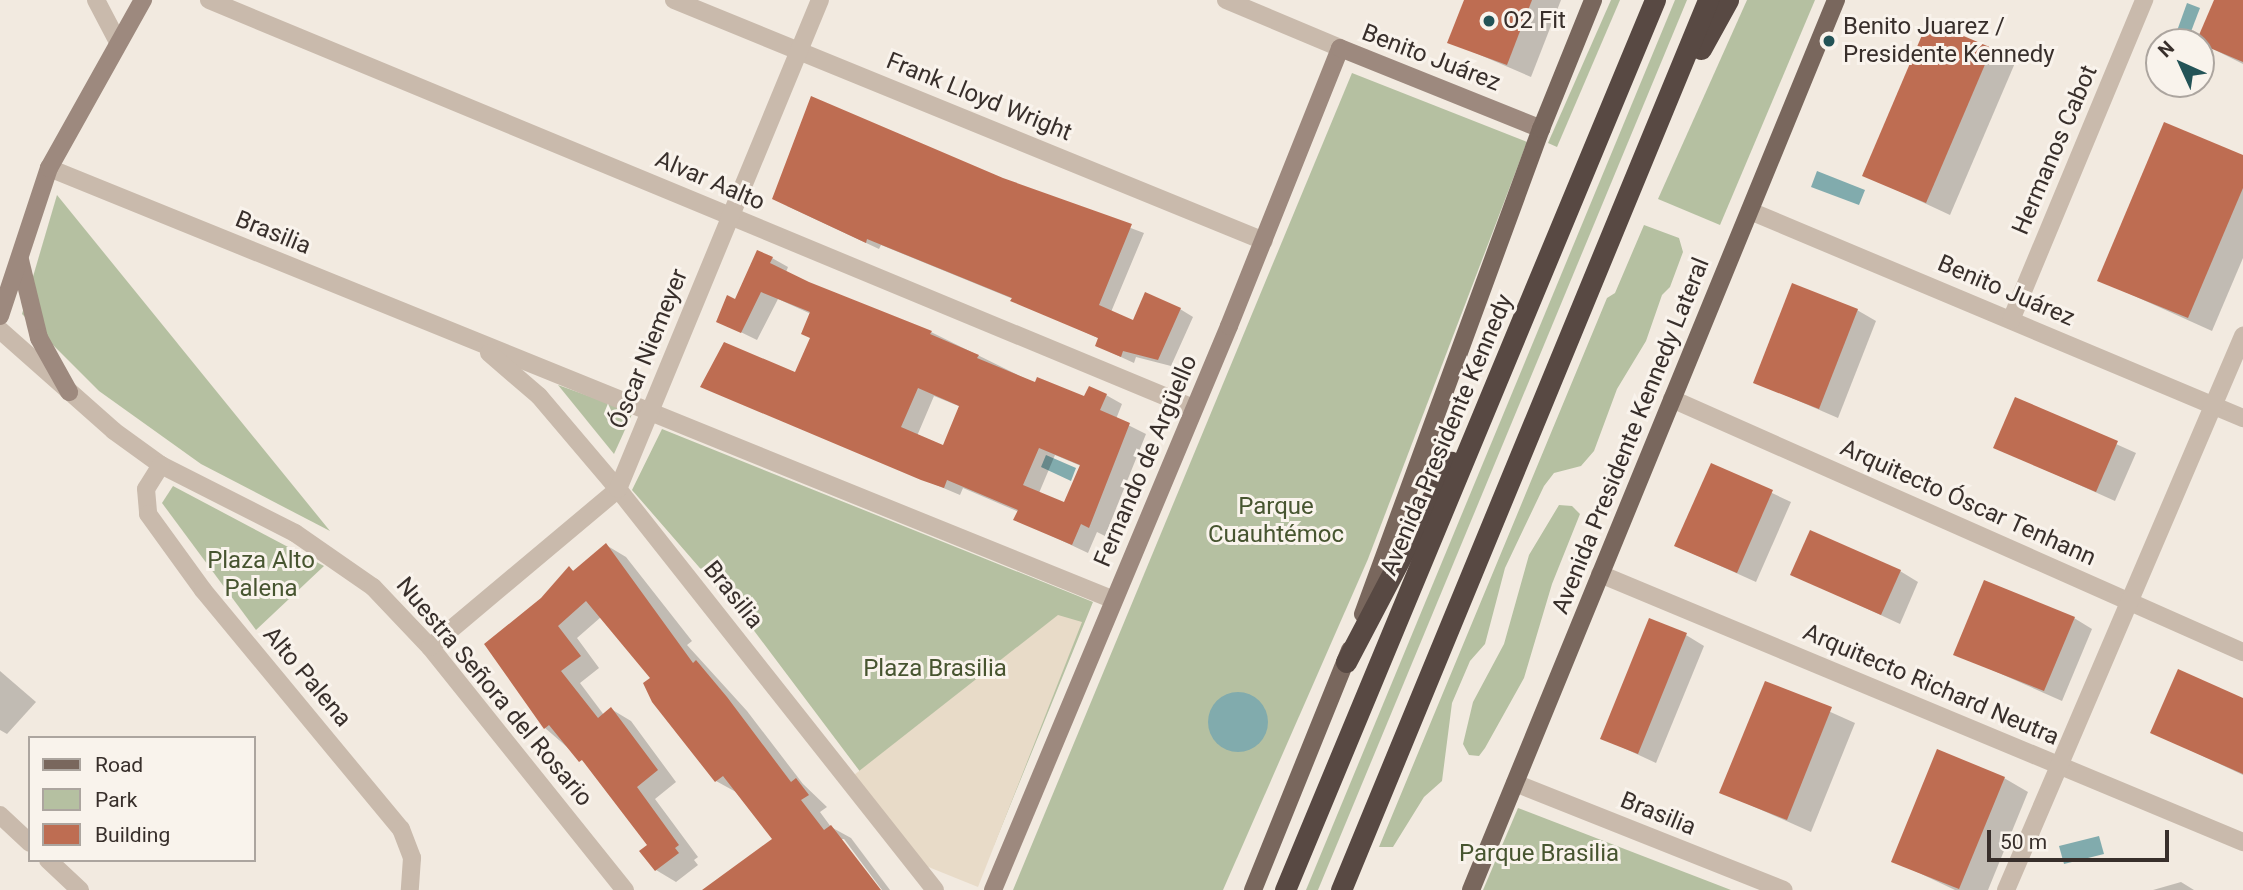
<!DOCTYPE html>
<html>
<head>
<meta charset="utf-8">
<style>
	body { margin:0 }
	#map { position:relative; width:2243px; height:890px; overflow:hidden; background:#f2eae0; font-family:Roboto,sans-serif }
	div>[style] { position:absolute }
	.green>* { inset:0; background:#b5c0a1 }
	.plaza>* { inset:0; background:#e8dbc8 }
	.water>* { inset:0; background:#81abad }
	.round { border-radius:50% }
	.shadow>* { inset:0; background:#0003 }
	.building>* { inset:0; background:#be6d52 }
	.street>* { height:18px; margin:-9px; padding:0 9px; transform-origin:9px; border-radius:9px; background:#c9baac }
	.secondary>* { height:18px; margin:-9px; padding:0 9px; transform-origin:9px; border-radius:9px; background:#9d897e }
	.primary>* { height:18px; margin:-9px; padding:0 9px; transform-origin:9px; border-radius:9px; background:#79675d }
	.highway>* { height:21px; margin:-10.5px; padding:0 10.5px; transform-origin:10.5px; border-radius:10.5px; background:#584943 }
	.dots>* { width:19px; height:19px; translate:-50% -50%; box-sizing:border-box; border:4px solid #f9f3ec; border-radius:50% }
	span { translate:-50% -50%; white-space:nowrap; text-align:center; line-height:1.15; -webkit-text-stroke:6px #f9f3ec; paint-order:stroke }
	.poi-label { font-size:24px; color:#382f2b }
	.left { translate:0 -50%; text-align:left }
	.street-label { font-size:24px; color:#382f2b }
	.park-label { font-size:24px; color:#475530 }
	.legend { position:absolute; left:28px; top:736px; width:228px; height:126px; box-sizing:border-box; background:#f9f3ec; border:2px solid #aca59f; margin:0; padding:9px 12px; list-style:none; font-size:21px; color:#382f2b }
	.legend li { display:flex; align-items:center; gap:14px; height:35px }
	.legend b { width:35px; border:2px solid #aca59f }
	.north { position:absolute; left:2145px; top:28px; width:70px; height:70px; box-sizing:border-box; background:#f9f3ec; border:2px solid #aca59f; border-radius:50%; rotate:315deg; font-size:19px; font-weight:700; line-height:28px; text-align:center; color:#382f2b }
	.north::after { content:''; display:block; margin:auto; width:24px; height:32px; background:#235357; clip-path:polygon(50% 0,100% 100%,50% 72%,0 100%) }
	.scale { position:absolute; left:1987px; top:830px; width:182px; height:32px; box-sizing:border-box; border:4px solid #382f2b; border-top:0; padding-left:9px; font-size:21px; line-height:24px; white-space:nowrap; color:#382f2b; -webkit-text-stroke:5px #f9f3ec; paint-order:stroke }
</style>
</head>
<body>
<div id="map">
	<div class="green">
		<i style="clip-path:polygon(1611px 0,1620px 0,1557px 147px,1548px 143px)"></i>
		<i style="clip-path:polygon(1675px 0,1687px 0,1318px 890px,1306px 890px)"></i>
		<i style="clip-path:polygon(1747px 0,1815px 0,1720px 225px,1658px 199px)"></i>
		<i style="clip-path:polygon(1352px 73px,1527px 142px,1368px 559px,1223px 890px,1013px 890px)"></i>
		<i style="clip-path:polygon(57px 195px,330px 531px,201px 464px,99px 391px,22px 314px)"></i>
		<i style="clip-path:polygon(1644px 225px,1679px 238px,1683px 252px,1670px 287px,1662px 295px,1646px 341px,1617px 389px,1594px 451px,1581px 466px,1554px 473px,1544px 486px,1505px 568px,1485px 644px,1470px 661px,1452px 703px,1442px 781px,1424px 797px,1393px 847px,1379px 847px,1607px 298px,1615px 293px)"></i>
		<i style="clip-path:polygon(558px 385px,633px 412px,614px 454px)"></i>
		<i style="clip-path:polygon(662px 429px,1093px 602px,994px 845px,919px 850px,752px 628px,632px 490px)"></i>
		<i style="clip-path:polygon(173px 486px,324px 566px,256px 630px,162px 503px)"></i>
		<i style="clip-path:polygon(1559px 505px,1572px 506px,1580px 514px,1552px 584px,1524px 678px,1485px 748px,1479px 756px,1469px 755px,1463px 744px,1473px 702px,1504px 644px,1529px 555px)"></i>
		<i style="clip-path:polygon(1518px 808px,1731px 890px,1483px 890px)"></i>
	</div>
	<div class="plaza">
		<i style="clip-path:polygon(1058px 615px,1082px 622px,978px 887px,926px 866px,854px 775px)"></i>
	</div>
	<div class="water">
		<i style="clip-path:polygon(2187px 3px,2200px 8px,2187px 42px,2173px 42px)"></i>
		<i style="clip-path:polygon(1817px 171px,1865px 190px,1859px 205px,1811px 187px)"></i>
		<i style="clip-path:polygon(1046px 455px,1076px 468px,1071px 481px,1041px 467px)"></i>
		<i class="round" style="left:1208px;top:692px;width:60px;height:60px"></i>
		<i style="clip-path:polygon(2099px 836px,2104px 854px,2064px 864px,2059px 846px)"></i>
	</div>
	<div class="shadow">
		<i style="clip-path:polygon(1466px 0,1561px 0,1531px 77px,1450px 42px)"></i>
		<i style="clip-path:polygon(2216px 0,2243px 0,2243px 64px,2201px 43px)"></i>
		<i style="clip-path:polygon(1991px 49px,2015px 63px,1950px 215px,1864px 175px)"></i>
		<i style="clip-path:polygon(2243px 157px,2243px 258px,2212px 331px,2099px 280px)"></i>
		<i style="clip-path:polygon(1003px 180px,1144px 233px,1111px 312px,1134px 322px,1180px 309px,1193px 317px,1171px 366px,1136px 357px,1134px 363px,1110px 352px,1100px 339px,1013px 299px,881px 245px,879px 249px,787px 206px)"></i>
		<i style="clip-path:polygon(evenodd,772px 258px,788px 267px,786px 272px,808px 283px,931px 332px,1036px 384px,1085px 399px,1106px 395px,1122px 404px,1116px 419px,1146px 434px,1105px 536px,1097px 532px,1088px 553px,1016px 519px,1019px 512px,963px 488px,960px 495px,703px 387px,795px 374px,812px 338px,811px 314px,778px 299px,757px 340px,718px 321px,772px 258px,934px 396px,961px 407px,944px 447px,917px 436px,934px 396px,772px 258px,1055px 455px,1081px 466px,1064px 504px,1039px 493px,1055px 455px)"></i>
		<i style="clip-path:polygon(1857px 310px,1876px 321px,1838px 418px,1755px 382px)"></i>
		<i style="clip-path:polygon(2016px 399px,2136px 453px,2115px 501px,1995px 447px)"></i>
		<i style="clip-path:polygon(1712px 465px,1791px 502px,1756px 582px,1676px 546px)"></i>
		<i style="clip-path:polygon(606px 545px,626px 557px,692px 641px,687px 645px,747px 711px,803px 784px,827px 807px,820px 812px,831px 827px,851px 838px,890px 890px,882px 890px,844px 839px,840px 839px,878px 890px,706px 890px,774px 840px,736px 792px,716px 781px,652px 678px,601px 617px,577px 638px,599px 668px,580px 683px,604px 715px,611px 709px,631px 721px,676px 782px,655px 799px,698px 857px,694px 860px,698px 865px,676px 882px,656px 870px,642px 852px,650px 845px,589px 766px,545px 728px,543px 599px,569px 568px,575px 572px)"></i>
		<i style="clip-path:polygon(1900px 571px,1918px 582px,1900px 624px,1792px 574px)"></i>
		<i style="clip-path:polygon(2074px 618px,2092px 629px,2062px 701px,1956px 654px)"></i>
		<i style="clip-path:polygon(1686px 635px,1704px 646px,1656px 763px,1602px 738px)"></i>
		<i style="clip-path:polygon(0 671px,36px 702px,7px 734px,0 730px)"></i>
		<i style="clip-path:polygon(1766px 683px,1855px 723px,1811px 832px,1721px 792px)"></i>
		<i style="clip-path:polygon(2243px 700px,2243px 775px,2152px 732px)"></i>
		<i style="clip-path:polygon(2004px 778px,2028px 792px,1988px 890px,1955px 890px,1894px 861px)"></i>
		<i style="clip-path:polygon(2181px 882px,2194px 890px,2153px 890px)"></i>
	</div>
	<div class="building">
		<i style="clip-path:polygon(1464px 0,1532px 0,1507px 65px,1447px 43px)"></i>
		<i style="clip-path:polygon(2214px 0,2243px 0,2243px 62px,2196px 42px)"></i>
		<i style="clip-path:polygon(1928px 21px,1992px 48px,1926px 203px,1862px 176px)"></i>
		<i style="clip-path:polygon(811px 96px,1003px 178px,1132px 224px,1099px 305px,1133px 320px,1145px 292px,1181px 308px,1158px 360px,1123px 351px,1121px 357px,1095px 346px,1098px 338px,1010px 301px,1012px 298px,867px 239px,866px 243px,772px 199px)"></i>
		<i style="clip-path:polygon(2164px 122px,2243px 155px,2243px 188px,2188px 318px,2097px 281px)"></i>
		<i style="clip-path:polygon(evenodd,757px 250px,773px 257px,770px 263px,809px 282px,932px 331px,930px 334px,979px 355px,977px 358px,1035px 382px,1037px 377px,1084px 396px,1089px 386px,1107px 394px,1100px 410px,1130px 423px,1089px 528px,1081px 524px,1072px 545px,1013px 520px,1018px 510px,947px 480px,944px 488px,921px 480px,700px 387px,724px 342px,795px 372px,810px 338px,801px 334px,810px 312px,761px 292px,741px 333px,716px 322px,727px 295px,735px 299px,757px 250px,918px 388px,959px 406px,943px 445px,901px 427px,918px 388px,757px 250px,1039px 448px,1080px 465px,1064px 502px,1023px 485px,1039px 448px)"></i>
		<i style="clip-path:polygon(1792px 283px,1858px 309px,1819px 409px,1753px 383px)"></i>
		<i style="clip-path:polygon(2015px 397px,2118px 441px,2096px 492px,1993px 448px)"></i>
		<i style="clip-path:polygon(1711px 463px,1773px 490px,1737px 573px,1674px 546px)"></i>
		<i style="clip-path:polygon(1810px 530px,1901px 570px,1881px 615px,1790px 575px)"></i>
		<i style="clip-path:polygon(606px 543px,693px 663px,696px 660px,727px 697px,791px 782px,796px 778px,809px 795px,801px 800px,824px 830px,831px 825px,881px 890px,702px 890px,772px 839px,723px 776px,715px 782px,652px 702px,643px 683px,650px 678px,586px 601px,558px 626px,581px 656px,561px 671px,598px 718px,611px 707px,658px 770px,637px 787px,679px 845px,675px 848px,679px 853px,655px 871px,639px 851px,647px 845px,582px 760px,579px 762px,549px 725px,544px 729px,484px 644px,541px 598px,569px 566px,573px 571px)"></i>
		<i style="clip-path:polygon(1984px 580px,2075px 617px,2044px 691px,1953px 655px)"></i>
		<i style="clip-path:polygon(1649px 618px,1687px 633px,1638px 754px,1600px 739px)"></i>
		<i style="clip-path:polygon(2178px 669px,2243px 698px,2243px 774px,2150px 733px)"></i>
		<i style="clip-path:polygon(1765px 681px,1832px 707px,1787px 820px,1719px 793px)"></i>
		<i style="clip-path:polygon(1937px 749px,2005px 777px,1959px 889px,1891px 862px)"></i>
	</div>
	<div class="street">
		<i style="left:96px;top:0;width:47px;rotate:62.4deg"></i>
		<i style="left:209px;top:0;width:1065px;rotate:22.52deg"></i>
		<i style="left:674px;top:0;width:637px;rotate:22.22deg"></i>
		<i style="left:1226px;top:0;width:124px;rotate:22.8deg"></i>
		<i style="left:49px;top:168px;width:1149px;rotate:22.08deg"></i>
		<i style="left:1750px;top:211px;width:535px;rotate:22.78deg"></i>
		<i style="left:2011px;top:320px;width:347px;rotate:-67.4deg"></i>
		<i style="left:0;top:330px;width:152px;rotate:41.5deg"></i>
		<i style="left:114px;top:431px;width:58px;rotate:35.9deg"></i>
		<i style="left:161px;top:465px;width:150px;rotate:26.9deg"></i>
		<i style="left:295px;top:533px;width:95px;rotate:34.7deg"></i>
		<i style="left:373px;top:587px;width:83px;rotate:46.5deg"></i>
		<i style="left:430px;top:647px;width:312px;rotate:51.3deg"></i>
		<i style="left:489px;top:353px;width:66px;rotate:40.7deg"></i>
		<i style="left:539px;top:396px;width:122px;rotate:49.7deg"></i>
		<i style="left:618px;top:489px;width:511px;rotate:51.67deg"></i>
		<i style="left:1672px;top:399px;width:625px;rotate:23.9deg"></i>
		<i style="left:161px;top:465px;width:28px;rotate:122deg"></i>
		<i style="left:146px;top:489px;width:25px;rotate:85deg"></i>
		<i style="left:148px;top:514px;width:94px;rotate:54.1deg"></i>
		<i style="left:203px;top:590px;width:310px;rotate:50.4deg"></i>
		<i style="left:401px;top:829px;width:31px;rotate:69deg"></i>
		<i style="left:412px;top:858px;width:32px;rotate:94deg"></i>
		<i style="left:1600px;top:574px;width:697px;rotate:22.63deg"></i>
		<i style="left:430px;top:647px;width:246px;rotate:-40deg"></i>
		<i style="left:618px;top:489px;width:529px;rotate:-67.56deg"></i>
		<i style="left:1515px;top:783px;width:289px;rotate:21.7deg"></i>
		<i style="left:0;top:815px;width:41px;rotate:43deg"></i>
		<i style="left:48px;top:860px;width:44px;rotate:43.2deg"></i>
		<i style="left:2006px;top:890px;width:603px;rotate:-66.84deg"></i>
	</div>
	<div class="secondary">
		<i style="left:20px;top:260px;width:80px;rotate:76.3deg"></i>
		<i style="left:39px;top:338px;width:62px;rotate:60.9deg"></i>
		<i style="left:0;top:316px;width:156px;rotate:-71.7deg"></i>
		<i style="left:49px;top:168px;width:193px;rotate:-60.8deg"></i>
		<i style="left:993px;top:890px;width:611px;rotate:-67.29deg"></i>
		<i style="left:1229px;top:326px;width:299px;rotate:-68.2deg"></i>
		<i style="left:1340px;top:48px;width:217px;rotate:21.9deg"></i>
	</div>
	<div class="primary">
		<i style="left:1363px;top:614px;width:517px;rotate:-69.85deg"></i>
		<i style="left:1541px;top:129px;width:139px;rotate:-68deg"></i>
		<i style="left:1253px;top:890px;width:259px;rotate:-68deg"></i>
		<i style="left:1471px;top:890px;width:962px;rotate:-67.7deg"></i>
	</div>
	<div class="highway">
		<i style="left:1701px;top:49px;width:56px;rotate:-61.1deg"></i>
		<i style="left:1346px;top:662px;width:226px;rotate:-62.3deg"></i>
		<i style="left:1285px;top:890px;width:964px;rotate:-67.43deg"></i>
		<i style="left:1341px;top:890px;width:963px;rotate:-67.59deg"></i>
	</div>
	<div class="dots">
		<i style="left:1489px;top:21px;background:#235357"></i>
		<i style="left:1829px;top:41px;background:#235357"></i>
	</div>
	<div class="poi-label">
		<span class="left" style="left:1503px;top:21px">O2 Fit</span>
		<span class="left" style="left:1843px;top:41px">Benito Juarez /<br>Presidente Kennedy</span>
	</div>
	<div class="street-label">
		<span style="left:1431px;top:58px;rotate:21deg">Benito Juárez</span>
		<span style="left:979px;top:97px;rotate:22deg">Frank Lloyd Wright</span>
		<span style="left:2055px;top:150px;rotate:-67deg">Hermanos Cabot</span>
		<span style="left:710px;top:181px;rotate:23deg">Alvar Aalto</span>
		<span style="left:273px;top:233px;rotate:22deg">Brasilia</span>
		<span style="left:2006px;top:291px;rotate:23deg">Benito Juárez</span>
		<span style="left:649px;top:349px;rotate:-68deg">Óscar Niemeyer</span>
		<span style="left:1447px;top:435px;rotate:-67deg">Avenida Presidente Kennedy</span>
		<span style="left:1631px;top:436px;rotate:-68deg">Avenida Presidente Kennedy Lateral</span>
		<span style="left:1146px;top:461px;rotate:-67deg">Fernando de Argüello</span>
		<span style="left:1968px;top:503px;rotate:24deg">Arquitecto Óscar Tenhann</span>
		<span style="left:733px;top:595px;rotate:51deg">Brasilia</span>
		<span style="left:307px;top:677px;rotate:50deg">Alto Palena</span>
		<span style="left:1931px;top:685px;rotate:23deg">Arquitecto Richard Neutra</span>
		<span style="left:494px;top:692px;rotate:50deg">Nuestra Señora del Rosario</span>
		<span style="left:1658px;top:814px;rotate:22deg">Brasilia</span>
	</div>
	<div class="park-label">
		<span style="left:1276px;top:521px">Parque<br>Cuauhtémoc</span>
		<span style="left:261px;top:575px">Plaza Alto<br>Palena</span>
		<span style="left:935px;top:669px">Plaza Brasilia</span>
		<span style="left:1539px;top:854px">Parque Brasilia</span>
	</div>
	<ul class="legend">
	<li><b style="height:9px;background:#79675d"></b>Road</li>
	<li><b style="height:19px;background:#b5c0a1"></b>Park</li>
	<li><b style="height:19px;background:#be6d52"></b>Building</li>
	</ul>
	<div class="north">N</div>
	<div class="scale">50 m</div>
</div>
</body>
</html>
